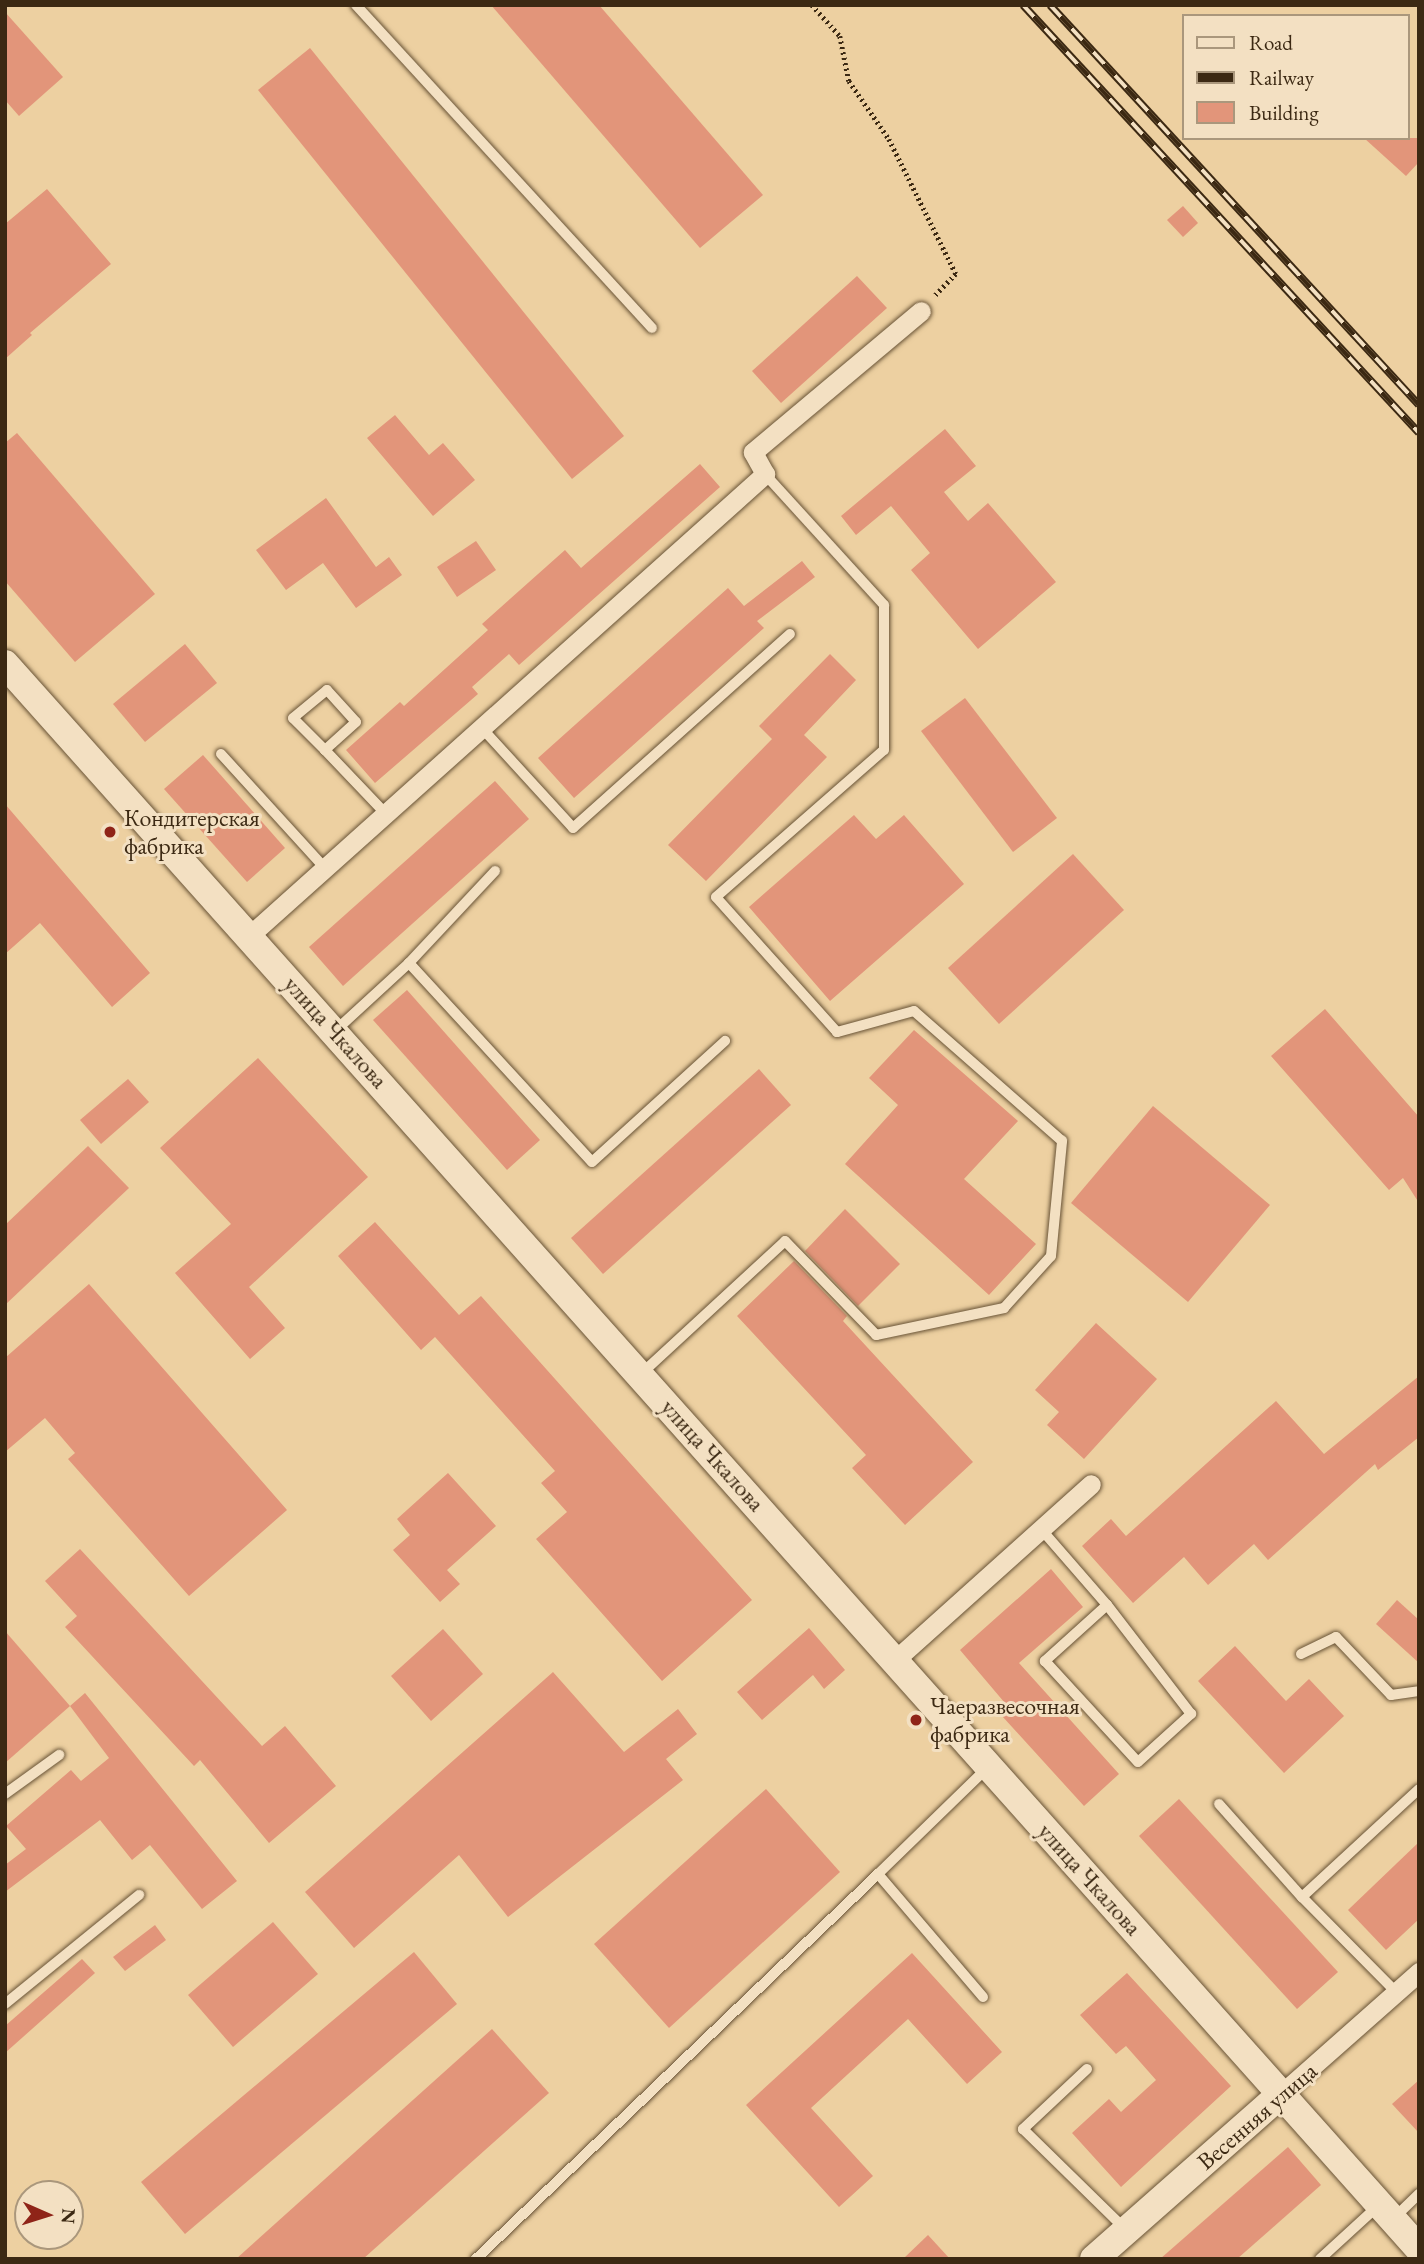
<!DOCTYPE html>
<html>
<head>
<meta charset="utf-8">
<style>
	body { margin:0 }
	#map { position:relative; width:1424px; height:2264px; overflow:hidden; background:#edd0a1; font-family:"EB Garamond",serif }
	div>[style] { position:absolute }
	.building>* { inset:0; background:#e2957a }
	.path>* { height:4.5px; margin-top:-2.25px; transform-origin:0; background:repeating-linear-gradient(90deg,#3c2913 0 2px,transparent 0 5.5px) }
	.roads { filter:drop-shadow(0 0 2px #685336) drop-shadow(0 0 2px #685336) }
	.lane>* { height:10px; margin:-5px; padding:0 5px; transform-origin:5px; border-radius:5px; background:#f3e0c2 }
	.street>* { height:19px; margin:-9.5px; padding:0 9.5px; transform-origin:9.5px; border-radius:9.5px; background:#f3e0c2 }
	.secondary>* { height:28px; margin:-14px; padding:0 14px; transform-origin:14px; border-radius:14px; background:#f3e0c2 }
	.rail>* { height:8px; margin-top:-4px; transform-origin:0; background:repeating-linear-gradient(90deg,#f3e0c2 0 16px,#3c2913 0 32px); box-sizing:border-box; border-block:2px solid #3c2913 }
	.dots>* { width:19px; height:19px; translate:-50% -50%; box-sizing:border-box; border:4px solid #f3e0c2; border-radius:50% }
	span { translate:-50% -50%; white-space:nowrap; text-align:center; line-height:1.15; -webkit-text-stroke:6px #f3e0c2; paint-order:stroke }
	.poi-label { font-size:24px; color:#3c2913 }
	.left { translate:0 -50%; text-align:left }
	.street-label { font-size:24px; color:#3c2913 }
	.frame { position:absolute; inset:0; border:7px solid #3c2913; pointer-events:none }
	.legend { position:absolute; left:1182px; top:14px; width:228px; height:126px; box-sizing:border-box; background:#f3e0c2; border:2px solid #aa977c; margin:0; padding:9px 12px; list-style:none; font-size:21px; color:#3c2913 }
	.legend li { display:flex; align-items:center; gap:14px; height:35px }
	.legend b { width:35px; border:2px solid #aa977c }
	.north { position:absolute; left:14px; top:2180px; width:70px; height:70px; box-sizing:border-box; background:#f3e0c2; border:2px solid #aa977c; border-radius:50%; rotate:93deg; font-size:19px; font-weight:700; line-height:28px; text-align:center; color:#3c2913 }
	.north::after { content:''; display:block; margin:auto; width:24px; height:32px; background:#8f2418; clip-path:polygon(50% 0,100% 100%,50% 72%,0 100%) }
</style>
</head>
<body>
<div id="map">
	<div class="building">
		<i style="clip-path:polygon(491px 5px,599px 5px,763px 195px,700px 248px)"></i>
		<i style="clip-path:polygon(5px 12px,63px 77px,19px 116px,5px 100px)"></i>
		<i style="clip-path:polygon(310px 48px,624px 436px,572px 479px,258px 90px)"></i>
		<i style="clip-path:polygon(1364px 138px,1419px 138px,1419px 162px,1406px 176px)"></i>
		<i style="clip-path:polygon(47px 189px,111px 264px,30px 333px,32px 335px,5px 359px,5px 224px)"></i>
		<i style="clip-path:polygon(1183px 206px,1198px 223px,1183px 237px,1167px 220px)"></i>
		<i style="clip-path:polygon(857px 276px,887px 308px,781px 403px,752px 371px)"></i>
		<i style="clip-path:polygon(395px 415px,429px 455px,443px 443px,475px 480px,433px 516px,367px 438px)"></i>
		<i style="clip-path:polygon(945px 429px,976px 466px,944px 492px,968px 521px,988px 503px,1056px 582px,978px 649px,911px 570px,930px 553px,891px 506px,856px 535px,841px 516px)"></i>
		<i style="clip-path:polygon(17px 433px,155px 594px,75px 662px,5px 581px,5px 443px)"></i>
		<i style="clip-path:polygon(700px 464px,720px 487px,519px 665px,509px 654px,472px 687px,478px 694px,375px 783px,346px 750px,400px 702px,404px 706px,488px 630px,482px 624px,565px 550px,581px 568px)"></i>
		<i style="clip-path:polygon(326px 498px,376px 567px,389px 557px,402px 575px,356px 608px,323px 563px,286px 590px,256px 550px)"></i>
		<i style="clip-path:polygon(476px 541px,496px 570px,457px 597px,437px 567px)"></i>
		<i style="clip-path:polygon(802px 561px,815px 577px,757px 621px,764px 628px,574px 798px,538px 758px,728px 588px,744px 606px)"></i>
		<i style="clip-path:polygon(185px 644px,217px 683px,145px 742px,113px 704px)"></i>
		<i style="clip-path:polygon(830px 654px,856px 680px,804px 735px,827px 757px,706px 881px,668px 845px,772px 739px,759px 726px)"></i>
		<i style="clip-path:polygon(965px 698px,1057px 818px,1013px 852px,921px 731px)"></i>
		<i style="clip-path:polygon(203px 755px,285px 848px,247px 882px,164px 789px)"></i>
		<i style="clip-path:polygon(495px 781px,529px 819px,343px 986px,309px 947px)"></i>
		<i style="clip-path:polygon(5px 804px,150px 973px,112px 1007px,40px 923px,5px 954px)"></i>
		<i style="clip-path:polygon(854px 815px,876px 839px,904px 815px,964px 884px,830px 1001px,749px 907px)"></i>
		<i style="clip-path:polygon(1073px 854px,1124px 910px,999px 1024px,948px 968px)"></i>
		<i style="clip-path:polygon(407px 990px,540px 1140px,507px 1170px,373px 1020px)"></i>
		<i style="clip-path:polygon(1325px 1009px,1419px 1117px,1419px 1203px,1403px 1178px,1389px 1190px,1271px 1056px)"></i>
		<i style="clip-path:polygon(914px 1030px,1018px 1121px,964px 1179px,1036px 1244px,989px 1295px,845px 1164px,898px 1105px,869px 1078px)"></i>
		<i style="clip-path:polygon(258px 1058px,368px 1177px,249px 1287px,285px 1328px,250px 1359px,175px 1273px,231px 1224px,160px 1148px)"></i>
		<i style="clip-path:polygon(759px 1069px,791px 1105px,603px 1274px,571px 1238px)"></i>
		<i style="clip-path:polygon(128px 1079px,149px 1102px,101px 1144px,80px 1120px)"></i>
		<i style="clip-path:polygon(1153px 1106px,1270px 1205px,1188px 1302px,1071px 1203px)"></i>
		<i style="clip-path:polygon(88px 1146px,129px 1188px,5px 1305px,5px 1225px)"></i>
		<i style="clip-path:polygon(845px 1209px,900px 1264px,858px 1306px,805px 1251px)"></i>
		<i style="clip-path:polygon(375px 1222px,459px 1315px,481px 1296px,752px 1600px,662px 1681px,536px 1539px,567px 1512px,541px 1483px,555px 1471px,435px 1337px,421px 1350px,338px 1256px)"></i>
		<i style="clip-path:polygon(794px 1261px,847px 1316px,843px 1321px,973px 1462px,905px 1525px,852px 1468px,866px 1455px,737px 1316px)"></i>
		<i style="clip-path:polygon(89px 1284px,287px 1510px,189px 1596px,68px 1459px,75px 1453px,45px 1418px,5px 1452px,5px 1358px)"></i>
		<i style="clip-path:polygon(1096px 1323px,1157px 1379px,1084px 1459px,1047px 1425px,1059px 1412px,1035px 1390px)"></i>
		<i style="clip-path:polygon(1419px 1376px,1419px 1437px,1378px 1470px,1375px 1464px,1268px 1560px,1254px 1544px,1208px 1585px,1184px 1557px,1133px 1603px,1082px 1546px,1111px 1519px,1126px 1536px,1276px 1401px,1324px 1454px)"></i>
		<i style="clip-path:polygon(448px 1473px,496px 1526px,447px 1570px,460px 1584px,440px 1602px,393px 1550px,410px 1535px,397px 1519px)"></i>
		<i style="clip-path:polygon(80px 1549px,262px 1746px,285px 1726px,336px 1786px,269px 1843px,200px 1760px,194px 1766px,65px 1627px,77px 1616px,45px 1581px)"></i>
		<i style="clip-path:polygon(1051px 1569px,1083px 1607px,1019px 1663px,1119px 1774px,1084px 1806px,1002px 1716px,1010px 1709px,960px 1650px)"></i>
		<i style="clip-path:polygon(1397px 1600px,1419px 1620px,1419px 1663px,1376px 1624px)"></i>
		<i style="clip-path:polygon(809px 1628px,845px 1670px,824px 1689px,813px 1675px,762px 1720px,737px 1692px)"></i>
		<i style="clip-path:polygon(443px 1629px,483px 1674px,431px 1721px,391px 1676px)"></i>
		<i style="clip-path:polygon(5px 1631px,70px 1706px,5px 1763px)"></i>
		<i style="clip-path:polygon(1235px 1646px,1286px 1701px,1309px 1679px,1344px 1716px,1284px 1773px,1198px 1681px)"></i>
		<i style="clip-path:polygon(553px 1672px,624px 1752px,678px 1709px,697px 1734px,666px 1759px,683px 1780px,508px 1917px,459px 1855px,354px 1948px,305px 1892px)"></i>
		<i style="clip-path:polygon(85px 1693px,237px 1881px,202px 1909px,150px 1845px,132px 1860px,100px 1820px,5px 1892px,5px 1865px,26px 1849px,6px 1826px,71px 1770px,81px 1781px,109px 1758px,70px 1706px)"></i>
		<i style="clip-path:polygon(766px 1789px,840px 1872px,669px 2028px,594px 1944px)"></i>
		<i style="clip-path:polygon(1179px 1799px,1338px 1972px,1297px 2009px,1139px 1836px)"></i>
		<i style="clip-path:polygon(1419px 1842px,1419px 1919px,1386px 1950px,1348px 1910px)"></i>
		<i style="clip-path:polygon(273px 1922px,318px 1974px,233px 2047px,188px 1995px)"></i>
		<i style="clip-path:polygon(155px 1925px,166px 1940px,125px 1971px,113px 1957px)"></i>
		<i style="clip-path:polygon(414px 1952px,457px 2004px,185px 2234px,141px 2182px)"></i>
		<i style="clip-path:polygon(912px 1953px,1002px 2052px,967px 2084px,908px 2019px,811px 2108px,873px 2176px,839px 2207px,746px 2105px)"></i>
		<i style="clip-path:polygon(82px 1959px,95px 1973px,5px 2053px,5px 2026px)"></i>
		<i style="clip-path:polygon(1127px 1973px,1231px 2086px,1121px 2187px,1072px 2133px,1109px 2099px,1121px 2112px,1156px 2080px,1126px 2046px,1116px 2054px,1080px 2015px)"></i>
		<i style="clip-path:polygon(492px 2029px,549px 2093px,363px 2259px,236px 2259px)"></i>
		<i style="clip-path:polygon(1419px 2080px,1419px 2133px,1392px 2104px)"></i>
		<i style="clip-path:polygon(1288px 2147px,1321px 2185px,1237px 2259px,1160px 2259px)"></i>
		<i style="clip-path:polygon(928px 2235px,950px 2259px,903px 2259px)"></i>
	</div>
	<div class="path">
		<i style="left:812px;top:5px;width:42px;rotate:47.9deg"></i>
		<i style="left:840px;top:36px;width:46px;rotate:78.7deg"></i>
		<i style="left:849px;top:81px;width:70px;rotate:55.4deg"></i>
		<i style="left:889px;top:139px;width:151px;rotate:63.6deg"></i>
		<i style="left:956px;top:274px;width:30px;rotate:134deg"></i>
	</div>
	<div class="roads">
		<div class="lane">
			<i style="left:356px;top:5px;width:438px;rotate:47.5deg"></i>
			<i style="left:480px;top:726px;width:138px;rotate:47.6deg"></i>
			<i style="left:573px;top:828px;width:291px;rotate:-41.8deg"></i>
			<i style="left:325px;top:750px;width:45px;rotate:-135deg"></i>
			<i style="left:293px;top:718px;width:44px;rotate:-39.5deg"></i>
			<i style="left:327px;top:690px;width:43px;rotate:47.8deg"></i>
			<i style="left:356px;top:722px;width:42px;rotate:137.9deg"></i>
			<i style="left:325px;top:750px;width:86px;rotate:46.4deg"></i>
			<i style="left:221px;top:754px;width:153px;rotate:47.7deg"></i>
			<i style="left:409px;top:963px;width:270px;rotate:47.4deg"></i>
			<i style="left:592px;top:1162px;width:180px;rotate:-42.3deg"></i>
			<i style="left:335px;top:1031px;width:100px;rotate:-42.6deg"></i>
			<i style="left:409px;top:963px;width:126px;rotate:-46.9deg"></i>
			<i style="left:641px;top:1374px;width:196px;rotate:-42.7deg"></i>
			<i style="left:785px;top:1241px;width:131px;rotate:45.9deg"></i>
			<i style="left:876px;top:1335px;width:131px;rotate:-11.9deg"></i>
			<i style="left:1004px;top:1308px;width:70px;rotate:-47.9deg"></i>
			<i style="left:1051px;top:1256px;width:116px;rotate:-84.5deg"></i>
			<i style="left:1062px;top:1141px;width:197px;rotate:-138.7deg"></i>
			<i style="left:914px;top:1011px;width:80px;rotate:164.7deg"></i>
			<i style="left:837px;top:1032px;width:181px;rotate:-131.9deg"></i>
			<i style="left:716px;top:897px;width:223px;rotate:-41.2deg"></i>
			<i style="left:884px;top:750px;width:145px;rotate:-90deg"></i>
			<i style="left:884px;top:605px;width:177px;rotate:-132.3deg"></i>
			<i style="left:1041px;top:1529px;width:101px;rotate:49deg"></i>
			<i style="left:1107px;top:1605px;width:84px;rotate:137.9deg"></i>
			<i style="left:1045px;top:1661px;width:137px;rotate:47.4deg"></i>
			<i style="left:1138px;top:1762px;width:72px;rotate:-42.2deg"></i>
			<i style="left:1191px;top:1714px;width:138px;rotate:-127.6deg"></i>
			<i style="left:1301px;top:1654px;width:39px;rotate:-26deg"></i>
			<i style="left:1336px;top:1637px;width:80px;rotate:46.5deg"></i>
			<i style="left:1391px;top:1695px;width:28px;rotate:-8deg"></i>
			<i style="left:5px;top:1794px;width:67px;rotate:-35.8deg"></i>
			<i style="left:1219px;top:1804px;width:125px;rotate:48.3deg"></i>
			<i style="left:1302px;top:1897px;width:135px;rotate:45.3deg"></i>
			<i style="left:1302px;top:1897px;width:159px;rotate:-42.7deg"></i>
			<i style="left:983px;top:1997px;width:162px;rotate:-130.5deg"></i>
			<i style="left:878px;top:1874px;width:153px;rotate:-44.2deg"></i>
			<i style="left:5px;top:2004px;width:173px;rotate:-39.1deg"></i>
			<i style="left:1087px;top:2069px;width:88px;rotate:136.8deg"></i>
			<i style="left:1023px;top:2129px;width:143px;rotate:44.4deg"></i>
			<i style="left:1394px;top:2218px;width:35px;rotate:-44deg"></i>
			<i style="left:476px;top:2259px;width:557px;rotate:-43.76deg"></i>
			<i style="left:1320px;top:2259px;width:80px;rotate:-42.5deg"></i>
		</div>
		<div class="street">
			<i style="left:249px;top:936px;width:693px;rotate:-41.84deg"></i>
			<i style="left:765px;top:474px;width:25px;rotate:-119deg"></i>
			<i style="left:753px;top:452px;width:219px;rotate:-40deg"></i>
			<i style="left:895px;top:1660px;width:263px;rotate:-41.9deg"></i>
			<i style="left:1281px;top:2094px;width:184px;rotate:-41.5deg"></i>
		</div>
		<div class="secondary">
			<i style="left:5px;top:664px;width:2124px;rotate:48.26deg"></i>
			<i style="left:1094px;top:2259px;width:249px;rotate:-41.4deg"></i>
		</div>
	</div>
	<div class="rail">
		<i style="left:1023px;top:5px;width:583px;rotate:47.22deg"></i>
		<i style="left:1050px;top:5px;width:544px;rotate:47.31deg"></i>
	</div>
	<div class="dots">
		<i style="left:110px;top:832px;background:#8f2418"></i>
		<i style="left:916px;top:1720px;background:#8f2418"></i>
	</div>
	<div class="poi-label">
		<span class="left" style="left:124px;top:832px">Кондитерская<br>фабрика</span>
		<span class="left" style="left:930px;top:1720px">Чаеразвесочная<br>фабрика</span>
	</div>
	<div class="street-label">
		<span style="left:336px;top:1032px;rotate:48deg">улица Чкалова</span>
		<span style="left:713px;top:1455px;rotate:48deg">улица Чкалова</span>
		<span style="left:1090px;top:1879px;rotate:48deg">улица Чкалова</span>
		<span style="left:1257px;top:2116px;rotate:-41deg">Весенняя улица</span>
	</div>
	<div class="frame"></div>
	<ul class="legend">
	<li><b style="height:9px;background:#f3e0c2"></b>Road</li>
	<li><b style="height:9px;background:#3c2913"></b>Railway</li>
	<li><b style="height:19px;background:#e2957a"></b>Building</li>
	</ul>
	<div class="north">N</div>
</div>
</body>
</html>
